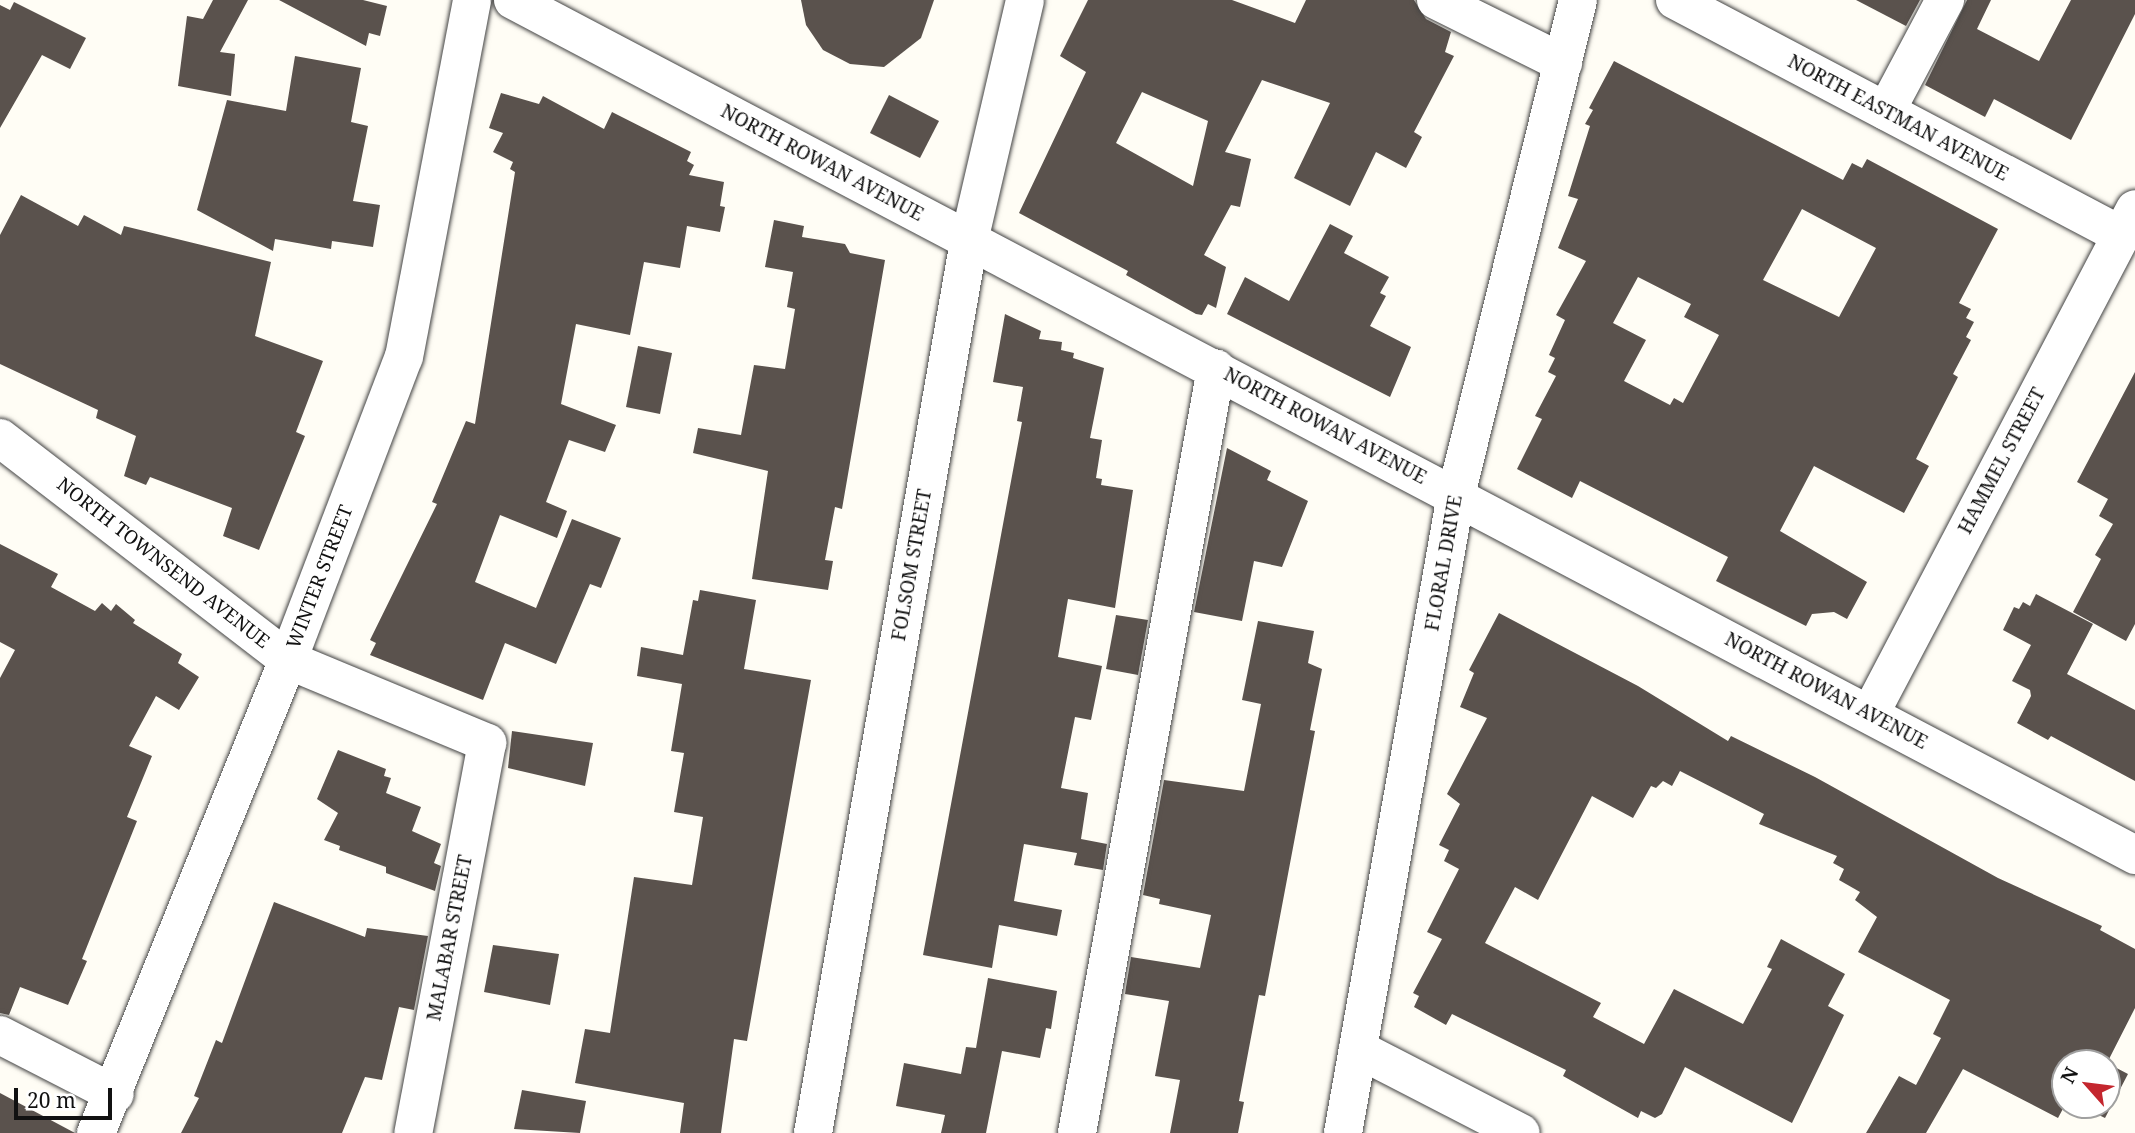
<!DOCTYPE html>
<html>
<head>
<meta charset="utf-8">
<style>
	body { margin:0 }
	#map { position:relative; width:2135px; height:1133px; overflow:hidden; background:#fffdf5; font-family:"Noto Serif",serif }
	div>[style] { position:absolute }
	.building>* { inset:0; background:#5a524d }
	.roads { filter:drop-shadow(0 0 2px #444) drop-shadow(0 0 2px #444) }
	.minor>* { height:38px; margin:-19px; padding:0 19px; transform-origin:19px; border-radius:19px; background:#fff }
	span { translate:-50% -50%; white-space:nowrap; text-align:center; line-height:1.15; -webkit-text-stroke:7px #fff; paint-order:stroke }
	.street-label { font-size:19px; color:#111 }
	.north { position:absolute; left:2051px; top:1049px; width:70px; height:70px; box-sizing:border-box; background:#fff; border:2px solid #a0a0a0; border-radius:50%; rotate:298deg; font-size:19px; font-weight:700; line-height:28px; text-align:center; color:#111 }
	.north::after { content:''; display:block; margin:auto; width:24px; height:32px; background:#c4262e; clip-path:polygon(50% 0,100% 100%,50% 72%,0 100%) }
	.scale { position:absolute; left:14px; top:1088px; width:98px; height:32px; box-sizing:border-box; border:4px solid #111; border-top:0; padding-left:9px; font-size:21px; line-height:24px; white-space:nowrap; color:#111; -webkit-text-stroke:5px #fff; paint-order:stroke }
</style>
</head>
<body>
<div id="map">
	<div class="building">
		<i style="clip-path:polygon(213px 0,248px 0,220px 52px,235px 54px,231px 96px,178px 86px,187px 16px,203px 19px)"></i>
		<i style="clip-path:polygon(279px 0,363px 0,387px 6px,380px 36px,369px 33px,366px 46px)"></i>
		<i style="clip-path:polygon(801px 0,934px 0,921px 38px,884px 67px,850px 64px,823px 50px,806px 25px)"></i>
		<i style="clip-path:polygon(evenodd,1088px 0,1232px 0,1295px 23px,1306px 0,1414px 0,1426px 19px,1451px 32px,1445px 52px,1454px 56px,1414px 132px,1422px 137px,1406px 168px,1376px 152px,1350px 206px,1294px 178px,1330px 103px,1262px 80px,1225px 152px,1251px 159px,1240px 207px,1231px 205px,1204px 255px,1226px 267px,1216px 308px,1208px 304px,1202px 315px,1196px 314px,1126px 275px,1128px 271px,1019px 213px,1086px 72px,1060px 56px,1088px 0,1142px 92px,1208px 121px,1193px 186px,1116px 143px,1142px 92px)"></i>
		<i style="clip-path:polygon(1856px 0,1920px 0,1906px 26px)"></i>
		<i style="clip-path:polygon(1967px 0,1991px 0,1977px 29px,2039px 61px,2071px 0,2135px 0,2135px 14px,2071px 140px,1994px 99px,1985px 117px,1925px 85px)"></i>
		<i style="clip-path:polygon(14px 2px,86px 38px,70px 69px,42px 55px,0 128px,0 5px,10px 10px)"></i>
		<i style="clip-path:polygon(295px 56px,361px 68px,351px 122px,368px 126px,353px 201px,380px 205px,373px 247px,332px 241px,331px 249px,275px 239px,273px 251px,197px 210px,227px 100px,286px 111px)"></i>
		<i style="clip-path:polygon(evenodd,1614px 61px,1843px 180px,1852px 163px,1862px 168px,1867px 159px,1998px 229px,1959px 303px,1971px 309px,1966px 318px,1974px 322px,1966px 337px,1971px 340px,1953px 374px,1958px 377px,1916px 459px,1929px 466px,1904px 513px,1814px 466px,1780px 531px,1867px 582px,1847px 619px,1834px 612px,1812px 614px,1806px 626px,1716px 581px,1728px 557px,1580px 481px,1572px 498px,1517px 469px,1542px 419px,1535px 416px,1556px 376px,1548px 372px,1555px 358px,1549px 355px,1565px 320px,1556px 315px,1586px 261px,1558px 248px,1578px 199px,1568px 196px,1590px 126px,1585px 124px,1593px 110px,1589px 108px,1614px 61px,1802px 209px,1876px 248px,1839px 317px,1763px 280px,1802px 209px,1614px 61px,1638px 277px,1691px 304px,1684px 317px,1719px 335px,1683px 403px,1674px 398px,1670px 405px,1624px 381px,1646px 340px,1613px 323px,1638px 277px)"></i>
		<i style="clip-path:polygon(501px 93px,539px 104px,543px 96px,604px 129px,612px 112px,691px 152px,687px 161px,694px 165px,689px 175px,724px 182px,720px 206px,725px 207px,720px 232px,687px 226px,680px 268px,644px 262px,630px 335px,576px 324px,561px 404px,616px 425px,605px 452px,569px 440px,546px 502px,567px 511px,557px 538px,500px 515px,475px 582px,536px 608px,572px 519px,621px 538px,601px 588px,590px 584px,556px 664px,505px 643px,483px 700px,370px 655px,376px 643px,370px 640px,437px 504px,432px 502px,466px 421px,475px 424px,515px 172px,510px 169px,513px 162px,493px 152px,503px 133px,489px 128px)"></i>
		<i style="clip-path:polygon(889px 95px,939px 121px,920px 158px,870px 133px)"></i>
		<i style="clip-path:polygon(21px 195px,78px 226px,84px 215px,121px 235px,124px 226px,271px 262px,255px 336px,323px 361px,296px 432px,305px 436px,259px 550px,223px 536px,232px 508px,150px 477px,146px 485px,124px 476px,136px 436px,96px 418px,98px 410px,0 364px,0 235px)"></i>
		<i style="clip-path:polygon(774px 220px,804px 226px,802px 237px,845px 244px,850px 253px,885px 260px,842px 509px,835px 507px,825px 560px,833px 561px,828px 590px,752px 579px,768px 471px,693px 453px,698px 428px,741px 435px,754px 365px,785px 369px,795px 309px,787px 307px,793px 272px,765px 267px)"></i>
		<i style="clip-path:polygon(1330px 224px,1353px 236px,1344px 253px,1389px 277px,1380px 293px,1386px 296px,1370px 326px,1411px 347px,1390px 397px,1227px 314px,1245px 277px,1289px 301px)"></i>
		<i style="clip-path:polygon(1005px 314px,1041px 331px,1039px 339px,1062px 342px,1061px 350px,1074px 353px,1073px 358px,1104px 368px,1090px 438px,1102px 440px,1096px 478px,1102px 479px,1101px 485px,1133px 490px,1115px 608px,1068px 599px,1058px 657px,1102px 666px,1091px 720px,1075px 717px,1061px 788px,1088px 793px,1081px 839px,1107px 844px,1103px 870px,1074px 865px,1077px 853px,1024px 844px,1014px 901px,1062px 910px,1057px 936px,999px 925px,992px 968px,923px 955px,1022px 422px,1017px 421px,1023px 387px,993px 382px)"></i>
		<i style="clip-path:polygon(638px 346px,672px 353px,660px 414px,626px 407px)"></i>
		<i style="clip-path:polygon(2135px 372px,2135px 624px,2126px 641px,2073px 612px,2101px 559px,2095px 555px,2113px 524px,2099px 516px,2108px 499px,2077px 482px)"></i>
		<i style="clip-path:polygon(1227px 448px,1271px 471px,1267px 480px,1308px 501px,1282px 567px,1254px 561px,1242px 621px,1194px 612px)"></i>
		<i style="clip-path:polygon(0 544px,58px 574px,51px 587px,95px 611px,102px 603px,111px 611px,116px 604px,135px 620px,133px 623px,182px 654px,178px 663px,199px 677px,179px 710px,156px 696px,129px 746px,152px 756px,127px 817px,137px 821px,82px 959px,87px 961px,68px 1005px,20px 987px,9px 1015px,0 1013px,0 678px,15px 650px,0 642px)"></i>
		<i style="clip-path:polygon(700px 590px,756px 600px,744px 669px,811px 680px,747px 1041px,734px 1039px,721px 1133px,680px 1133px,684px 1103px,575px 1083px,585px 1029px,610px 1033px,634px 877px,692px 885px,703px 817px,674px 812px,684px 753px,671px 751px,682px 684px,637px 676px,641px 647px,683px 655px,693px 600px,698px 601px)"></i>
		<i style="clip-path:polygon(2036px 594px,2093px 624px,2067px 674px,2135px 710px,2135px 781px,2051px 736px,2048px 740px,2017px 723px,2031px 696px,2030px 690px,2012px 681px,2031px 645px,2003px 630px,2014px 607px,2019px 609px,2023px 602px,2030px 606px)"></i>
		<i style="clip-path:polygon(1499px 613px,1638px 686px,1728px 741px,1731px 736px,1815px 777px,1998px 878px,2102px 926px,2100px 930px,2135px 949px,2135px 1008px,2107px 1063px,2065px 1063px,2065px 1105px,2058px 1118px,1963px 1069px,1926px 1133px,1866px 1133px,1899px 1076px,1916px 1085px,1941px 1038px,1933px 1034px,1950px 1000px,1858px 952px,1877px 917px,1855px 900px,1860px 892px,1839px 880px,1844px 869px,1833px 863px,1837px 856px,1759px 824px,1764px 814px,1680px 771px,1672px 786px,1663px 781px,1656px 788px,1651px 786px,1633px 818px,1592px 796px,1538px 900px,1515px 887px,1485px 943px,1601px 1003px,1593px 1017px,1644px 1044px,1674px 989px,1743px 1024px,1772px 969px,1767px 967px,1781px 939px,1845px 974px,1828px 1006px,1844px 1015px,1792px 1123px,1685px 1067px,1662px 1114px,1655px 1118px,1641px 1111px,1638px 1118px,1563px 1076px,1566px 1070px,1452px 1014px,1446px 1025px,1414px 1007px,1419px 996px,1413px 993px,1442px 939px,1427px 932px,1459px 869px,1444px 861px,1449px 850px,1439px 845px,1460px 804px,1447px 794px,1487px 718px,1460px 707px,1474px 673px,1469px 670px)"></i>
		<i style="clip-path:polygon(1116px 615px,1148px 620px,1138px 675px,1106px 669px)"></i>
		<i style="clip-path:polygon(1258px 621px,1314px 631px,1308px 663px,1322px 669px,1310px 730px,1315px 731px,1265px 996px,1259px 995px,1239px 1101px,1244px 1102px,1238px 1133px,1170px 1133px,1180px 1080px,1155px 1076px,1169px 1001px,1125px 994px,1126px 987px,1131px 957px,1200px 968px,1211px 915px,1159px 904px,1160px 899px,1143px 895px,1164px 780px,1244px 791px,1261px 704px,1242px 700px)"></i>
		<i style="clip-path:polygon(512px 731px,593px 743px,585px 786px,508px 768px)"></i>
		<i style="clip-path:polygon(338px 750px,386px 769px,384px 776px,391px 778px,386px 793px,421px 807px,412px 831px,441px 844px,434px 863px,441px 866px,435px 891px,386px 873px,386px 867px,339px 850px,340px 846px,324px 840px,338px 813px,317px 799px)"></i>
		<i style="clip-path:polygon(274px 902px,365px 937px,367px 928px,428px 936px,414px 1010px,399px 1007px,382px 1080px,365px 1077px,342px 1133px,181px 1133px,199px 1098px,194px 1096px,216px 1040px,222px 1043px)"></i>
		<i style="clip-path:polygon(493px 945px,559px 954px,550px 1005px,484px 992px)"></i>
		<i style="clip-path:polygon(988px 978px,1057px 991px,1051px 1029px,1046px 1028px,1040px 1058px,1002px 1051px,986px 1133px,941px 1133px,945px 1115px,896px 1106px,904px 1063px,961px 1074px,966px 1047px,976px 1048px)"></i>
		<i style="clip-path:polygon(2107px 1063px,2128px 1074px,2105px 1118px,2078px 1105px,2107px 1105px)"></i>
		<i style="clip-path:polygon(522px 1090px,586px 1101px,580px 1133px,514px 1129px)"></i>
		<i style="clip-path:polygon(0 1093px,75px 1133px,0 1133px)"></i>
	</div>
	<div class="roads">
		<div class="minor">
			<i style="left:513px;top:0;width:1834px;rotate:27.79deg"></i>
			<i style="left:1436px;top:0;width:142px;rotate:26.4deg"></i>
			<i style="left:1675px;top:0;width:504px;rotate:27.79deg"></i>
			<i style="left:1886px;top:111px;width:126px;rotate:-62deg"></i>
			<i style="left:0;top:438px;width:364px;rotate:37.6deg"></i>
			<i style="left:288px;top:660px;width:216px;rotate:22.6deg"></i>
			<i style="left:487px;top:743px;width:397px;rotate:100.7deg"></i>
			<i style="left:1870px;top:714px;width:570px;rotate:-62.31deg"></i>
			<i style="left:0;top:1035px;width:129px;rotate:27.2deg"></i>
			<i style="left:1358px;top:1049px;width:183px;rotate:27.3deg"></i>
			<i style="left:96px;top:1133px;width:510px;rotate:-67.91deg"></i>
			<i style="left:288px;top:660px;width:324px;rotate:-69.1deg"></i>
			<i style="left:404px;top:357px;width:363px;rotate:-79.2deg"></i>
			<i style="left:813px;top:1133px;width:906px;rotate:-80.08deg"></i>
			<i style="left:969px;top:241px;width:247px;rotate:-76.9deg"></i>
			<i style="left:1077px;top:1133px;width:777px;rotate:-79.69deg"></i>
			<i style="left:1343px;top:1133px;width:648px;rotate:-79.96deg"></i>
			<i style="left:1456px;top:495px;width:510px;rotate:-76.15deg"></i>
		</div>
	</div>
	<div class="street-label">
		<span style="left:1898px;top:118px;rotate:28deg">NORTH EASTMAN AVENUE</span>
		<span style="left:822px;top:163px;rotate:28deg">NORTH ROWAN AVENUE</span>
		<span style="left:1325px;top:426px;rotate:28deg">NORTH ROWAN AVENUE</span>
		<span style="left:2002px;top:461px;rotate:-62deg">HAMMEL STREET</span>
		<span style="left:163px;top:563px;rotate:38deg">NORTH TOWNSEND AVENUE</span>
		<span style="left:1444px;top:563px;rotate:-80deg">FLORAL DRIVE</span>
		<span style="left:912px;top:565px;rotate:-80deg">FOLSOM STREET</span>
		<span style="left:320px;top:577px;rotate:-69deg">WINTER STREET</span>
		<span style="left:1826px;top:691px;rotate:28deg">NORTH ROWAN AVENUE</span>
		<span style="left:450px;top:938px;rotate:-79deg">MALABAR STREET</span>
	</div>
	<div class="north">N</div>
	<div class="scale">20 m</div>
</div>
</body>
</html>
